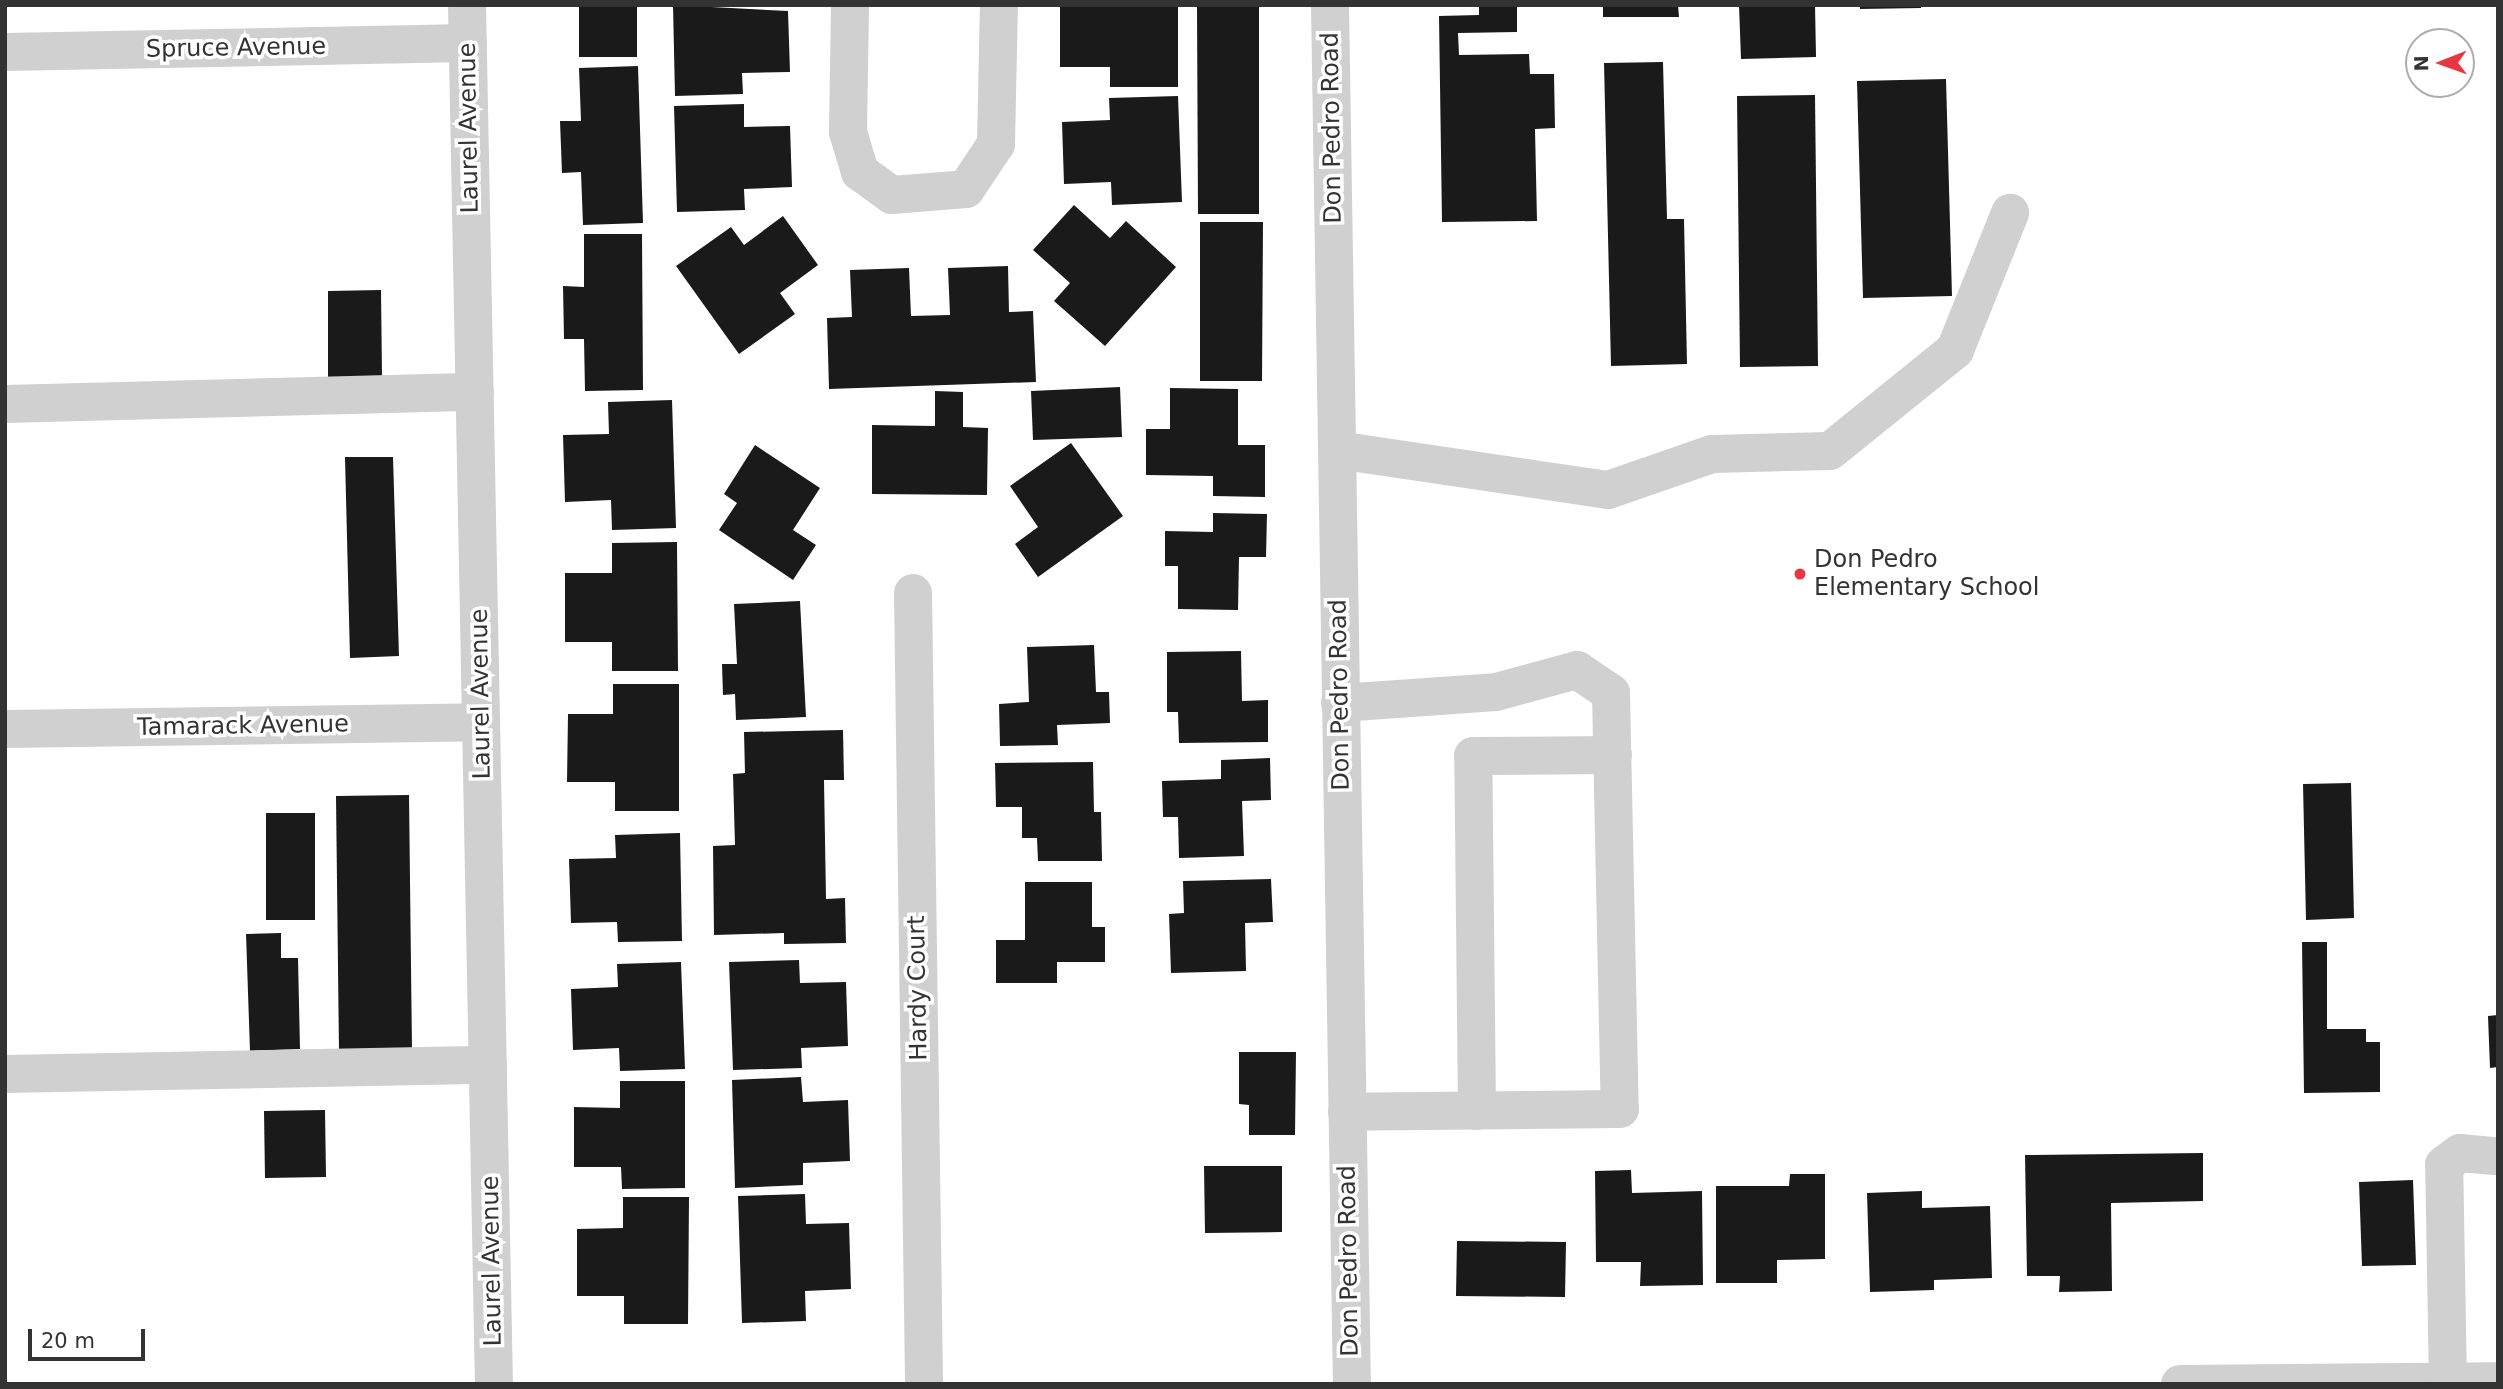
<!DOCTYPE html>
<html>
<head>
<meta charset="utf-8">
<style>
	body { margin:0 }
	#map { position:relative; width:2503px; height:1389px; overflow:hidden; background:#fff; font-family:"DejaVu Sans",sans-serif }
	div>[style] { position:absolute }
	.building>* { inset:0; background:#1a1a1a }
	.minor>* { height:38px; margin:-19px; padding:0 19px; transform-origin:19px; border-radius:19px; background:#d0d0d0 }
	.dots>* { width:19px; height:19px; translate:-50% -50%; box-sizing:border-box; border:4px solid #fff; border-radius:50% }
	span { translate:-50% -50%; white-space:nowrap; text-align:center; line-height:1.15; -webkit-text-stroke:7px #fff; paint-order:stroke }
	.street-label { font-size:24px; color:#333 }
	.poi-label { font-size:24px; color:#333 }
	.left { translate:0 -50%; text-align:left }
	.frame { position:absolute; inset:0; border:7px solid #333; pointer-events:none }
	.north { position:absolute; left:2405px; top:28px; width:70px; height:70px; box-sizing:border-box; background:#fff; border:2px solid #adadad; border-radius:50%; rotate:269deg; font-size:19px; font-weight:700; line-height:28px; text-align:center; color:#333 }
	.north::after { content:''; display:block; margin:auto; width:24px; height:32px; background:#e73741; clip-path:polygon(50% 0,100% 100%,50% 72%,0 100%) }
	.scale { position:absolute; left:28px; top:1329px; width:117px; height:32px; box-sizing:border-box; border:4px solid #333; border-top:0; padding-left:9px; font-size:21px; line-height:24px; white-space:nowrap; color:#333; -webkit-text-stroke:5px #fff; paint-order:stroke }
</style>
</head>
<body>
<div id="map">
	<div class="building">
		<i style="clip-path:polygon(579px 5px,637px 5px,637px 57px,579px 57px)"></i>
		<i style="clip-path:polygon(673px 5px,788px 11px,790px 72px,742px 73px,743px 94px,675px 96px)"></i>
		<i style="clip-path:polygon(1060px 5px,1178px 5px,1178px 87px,1110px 87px,1110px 67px,1060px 67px)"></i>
		<i style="clip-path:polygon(1197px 5px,1259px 5px,1259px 214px,1198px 214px)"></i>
		<i style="clip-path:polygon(1479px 5px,1517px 5px,1517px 32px,1458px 33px,1459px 55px,1529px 54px,1530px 74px,1554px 74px,1555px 128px,1535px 129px,1537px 221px,1442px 222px,1439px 16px,1479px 15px)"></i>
		<i style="clip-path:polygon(1603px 5px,1678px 5px,1679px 17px,1603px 17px)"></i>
		<i style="clip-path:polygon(1739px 5px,1815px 5px,1816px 57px,1741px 59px)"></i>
		<i style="clip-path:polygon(1860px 5px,1921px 5px,1921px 8px,1860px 9px)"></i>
		<i style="clip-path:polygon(1663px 62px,1667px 219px,1684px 219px,1687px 364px,1611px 366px,1604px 63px)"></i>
		<i style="clip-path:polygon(638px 66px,643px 223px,583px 225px,581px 172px,562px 173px,560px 121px,581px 121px,579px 68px)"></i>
		<i style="clip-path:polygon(1946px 79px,1952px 296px,1863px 298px,1857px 81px)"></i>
		<i style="clip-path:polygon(1815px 95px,1818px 366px,1740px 367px,1737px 96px)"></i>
		<i style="clip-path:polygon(1178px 96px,1182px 202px,1112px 205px,1111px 182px,1064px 184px,1062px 122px,1110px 120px,1109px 98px)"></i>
		<i style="clip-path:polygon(744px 104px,744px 127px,790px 126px,792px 187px,744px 189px,745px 210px,677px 212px,674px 106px)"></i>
		<i style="clip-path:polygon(1074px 205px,1110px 238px,1126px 221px,1176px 267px,1105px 346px,1054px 301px,1070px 283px,1033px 250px)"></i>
		<i style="clip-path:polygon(783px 216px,818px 265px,780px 293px,795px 314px,739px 354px,676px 266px,731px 227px,744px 245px)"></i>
		<i style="clip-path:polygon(1200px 222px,1263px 222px,1262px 381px,1200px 381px)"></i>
		<i style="clip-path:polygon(584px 234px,642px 234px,643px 390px,585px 391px,584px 339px,564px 339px,563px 286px,584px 287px)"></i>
		<i style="clip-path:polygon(1008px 266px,1009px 312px,1033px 311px,1036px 382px,829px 389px,827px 318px,852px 317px,850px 270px,909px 268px,911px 316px,950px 315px,948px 268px)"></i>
		<i style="clip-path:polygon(381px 290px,382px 377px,328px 378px,328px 291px)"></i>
		<i style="clip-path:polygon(1120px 387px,1122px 437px,1033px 440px,1031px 391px)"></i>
		<i style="clip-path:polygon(1170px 388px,1238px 389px,1238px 445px,1265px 445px,1265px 497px,1213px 496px,1213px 476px,1146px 475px,1146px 429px,1170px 429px)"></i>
		<i style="clip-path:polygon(935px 391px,963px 392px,963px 427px,988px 428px,987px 495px,872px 494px,872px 425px,935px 426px)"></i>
		<i style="clip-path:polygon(672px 400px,676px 528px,612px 530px,611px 500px,565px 502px,563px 435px,609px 434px,608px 402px)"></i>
		<i style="clip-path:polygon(1071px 443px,1123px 516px,1038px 577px,1015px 544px,1038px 527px,1010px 486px)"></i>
		<i style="clip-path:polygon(755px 445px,820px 488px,793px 530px,816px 545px,793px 580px,719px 530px,737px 503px,724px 494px)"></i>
		<i style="clip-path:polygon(345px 457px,393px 457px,399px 656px,350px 658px)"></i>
		<i style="clip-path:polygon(1213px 513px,1267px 514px,1266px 557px,1239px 557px,1238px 610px,1178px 609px,1178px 566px,1165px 566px,1165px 531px,1213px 532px)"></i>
		<i style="clip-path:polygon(677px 542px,678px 671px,612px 671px,612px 642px,565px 642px,565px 573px,612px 573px,612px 543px)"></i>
		<i style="clip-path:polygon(800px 601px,806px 717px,736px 720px,735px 694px,723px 695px,722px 664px,737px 664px,734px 604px)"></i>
		<i style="clip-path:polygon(1094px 645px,1096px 692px,1109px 692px,1110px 723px,1057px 725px,1058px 745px,1000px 746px,999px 704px,1029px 702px,1027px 647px)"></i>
		<i style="clip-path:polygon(1241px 651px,1242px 701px,1268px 700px,1268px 742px,1179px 743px,1178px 712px,1167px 712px,1167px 652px)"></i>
		<i style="clip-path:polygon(613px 684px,679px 684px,679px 811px,615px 811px,615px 782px,567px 782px,568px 714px,613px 714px)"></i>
		<i style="clip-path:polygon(843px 730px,844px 780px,824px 780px,826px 899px,845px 898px,846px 943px,784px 944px,784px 933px,714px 935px,713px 846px,735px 845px,733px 774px,745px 773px,744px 732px)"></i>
		<i style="clip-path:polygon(1270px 758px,1271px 800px,1242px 801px,1244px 856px,1179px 858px,1178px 817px,1163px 817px,1162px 781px,1221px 779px,1221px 760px)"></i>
		<i style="clip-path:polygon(1093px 762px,1094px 812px,1101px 812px,1102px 861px,1038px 861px,1037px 838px,1022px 838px,1022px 807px,996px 807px,995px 763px)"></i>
		<i style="clip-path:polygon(2351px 783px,2354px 918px,2306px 920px,2303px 784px)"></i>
		<i style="clip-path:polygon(409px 795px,412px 1051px,339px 1052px,336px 796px)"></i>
		<i style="clip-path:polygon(266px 813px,315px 813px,315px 920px,266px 920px)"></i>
		<i style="clip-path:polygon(680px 833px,682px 941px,618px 942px,617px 922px,571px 923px,569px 859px,616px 858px,615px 835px)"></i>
		<i style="clip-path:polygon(1271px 879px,1273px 922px,1245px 923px,1246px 971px,1171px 973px,1169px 914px,1184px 913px,1183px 881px)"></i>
		<i style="clip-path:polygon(1025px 882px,1092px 882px,1092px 927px,1105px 927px,1105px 962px,1057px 962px,1057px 983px,996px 983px,996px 940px,1025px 940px)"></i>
		<i style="clip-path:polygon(281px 933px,281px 958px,298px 958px,300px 1049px,250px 1051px,246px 934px)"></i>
		<i style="clip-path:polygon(2302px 942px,2327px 942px,2327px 1029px,2366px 1029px,2366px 1042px,2380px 1042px,2380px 1092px,2304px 1093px)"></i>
		<i style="clip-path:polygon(799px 960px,800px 983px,846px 982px,848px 1046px,801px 1048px,802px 1068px,733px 1070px,729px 962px)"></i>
		<i style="clip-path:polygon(681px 962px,685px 1069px,620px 1071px,619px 1048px,573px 1050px,571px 989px,618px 987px,617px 964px)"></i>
		<i style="clip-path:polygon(2498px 1015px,2498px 1067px,2490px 1068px,2488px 1016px)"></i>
		<i style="clip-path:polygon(1239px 1052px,1296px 1052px,1295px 1135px,1249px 1135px,1249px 1105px,1239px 1104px)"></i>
		<i style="clip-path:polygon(801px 1077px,803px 1102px,848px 1100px,850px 1161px,803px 1163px,803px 1185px,735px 1188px,732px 1080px)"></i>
		<i style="clip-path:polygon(620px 1081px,685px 1081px,685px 1188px,622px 1189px,621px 1167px,574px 1167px,574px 1107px,620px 1108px)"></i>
		<i style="clip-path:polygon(325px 1110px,326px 1177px,265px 1178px,264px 1111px)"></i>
		<i style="clip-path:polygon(2203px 1153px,2203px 1201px,2111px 1203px,2112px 1291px,2059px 1292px,2060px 1276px,2027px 1276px,2025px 1155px)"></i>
		<i style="clip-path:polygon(1204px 1166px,1282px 1166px,1282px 1232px,1205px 1233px)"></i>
		<i style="clip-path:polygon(1631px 1170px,1632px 1193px,1702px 1191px,1703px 1285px,1640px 1286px,1641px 1262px,1596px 1262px,1595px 1171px)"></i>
		<i style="clip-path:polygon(1790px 1174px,1825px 1174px,1825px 1259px,1777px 1260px,1777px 1283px,1716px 1283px,1716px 1186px,1789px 1186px)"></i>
		<i style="clip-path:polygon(2413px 1180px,2416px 1265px,2362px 1266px,2359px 1182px)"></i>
		<i style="clip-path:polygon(1922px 1191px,1922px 1208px,1990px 1206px,1992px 1278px,1934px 1280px,1934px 1290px,1870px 1292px,1867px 1193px)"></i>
		<i style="clip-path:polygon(805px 1194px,806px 1224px,849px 1223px,851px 1289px,805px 1291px,806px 1321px,742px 1323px,738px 1196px)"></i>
		<i style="clip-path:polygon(623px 1197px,689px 1197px,688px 1324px,624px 1324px,624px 1296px,577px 1296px,577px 1229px,623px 1228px)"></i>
		<i style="clip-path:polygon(1457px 1241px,1566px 1242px,1565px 1297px,1456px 1296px)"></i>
	</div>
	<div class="minor">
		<i style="left:467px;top:5px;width:1379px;rotate:88.88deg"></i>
		<i style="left:850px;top:5px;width:127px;rotate:90.9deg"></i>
		<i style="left:848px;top:132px;width:42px;rotate:73.3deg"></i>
		<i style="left:860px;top:172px;width:39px;rotate:36deg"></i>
		<i style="left:892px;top:195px;width:74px;rotate:-4.6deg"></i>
		<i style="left:966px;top:189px;width:54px;rotate:-56.3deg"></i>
		<i style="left:996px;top:144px;width:139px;rotate:-88.8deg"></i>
		<i style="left:1330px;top:5px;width:1379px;rotate:89.09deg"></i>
		<i style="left:5px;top:52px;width:463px;rotate:-1.1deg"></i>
		<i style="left:5px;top:404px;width:470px;rotate:-1.5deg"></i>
		<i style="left:1337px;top:450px;width:274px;rotate:8.4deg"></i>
		<i style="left:1608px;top:490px;width:110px;rotate:-19.1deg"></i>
		<i style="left:1712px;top:454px;width:118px;rotate:-1.5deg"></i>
		<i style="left:1830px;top:451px;width:161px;rotate:-38.9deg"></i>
		<i style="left:1955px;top:350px;width:148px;rotate:-68.1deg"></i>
		<i style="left:913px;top:593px;width:791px;rotate:89.2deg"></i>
		<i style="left:1340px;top:703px;width:156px;rotate:-4deg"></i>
		<i style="left:1496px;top:692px;width:84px;rotate:-15.2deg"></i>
		<i style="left:1577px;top:670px;width:41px;rotate:34.1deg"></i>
		<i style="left:1611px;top:693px;width:416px;rotate:88.8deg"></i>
		<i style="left:1620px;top:1109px;width:273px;rotate:179.4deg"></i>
		<i style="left:5px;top:729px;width:476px;rotate:-0.8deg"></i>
		<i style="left:5px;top:1074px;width:483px;rotate:-1.1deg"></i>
		<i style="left:1477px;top:1111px;width:355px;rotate:-90.6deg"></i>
		<i style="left:1473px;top:756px;width:140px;rotate:-0.4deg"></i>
		<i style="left:2180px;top:1384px;width:318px;rotate:-0.5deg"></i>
		<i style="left:2448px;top:1384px;width:219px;rotate:-91deg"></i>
		<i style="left:2444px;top:1165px;width:20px;rotate:-37deg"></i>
		<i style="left:2460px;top:1153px;width:38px;rotate:5deg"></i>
	</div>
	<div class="dots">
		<i style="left:1800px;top:574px;background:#e73741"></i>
	</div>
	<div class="street-label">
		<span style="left:236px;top:48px;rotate:-1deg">Spruce Avenue</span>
		<span style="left:469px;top:128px;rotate:-91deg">Laurel Avenue</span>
		<span style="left:1332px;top:128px;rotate:-91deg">Don Pedro Road</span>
		<span style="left:481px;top:694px;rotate:-91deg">Laurel Avenue</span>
		<span style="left:1340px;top:695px;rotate:-91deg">Don Pedro Road</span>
		<span style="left:243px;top:726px;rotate:-1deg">Tamarack Avenue</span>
		<span style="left:918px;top:988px;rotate:-91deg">Hardy Court</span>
		<span style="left:492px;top:1261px;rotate:-91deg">Laurel Avenue</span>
		<span style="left:1349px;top:1261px;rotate:-91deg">Don Pedro Road</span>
	</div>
	<div class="poi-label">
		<span class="left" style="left:1814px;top:574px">Don Pedro<br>Elementary School</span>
	</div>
	<div class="frame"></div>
	<div class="north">N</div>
	<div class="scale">20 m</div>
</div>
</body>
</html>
